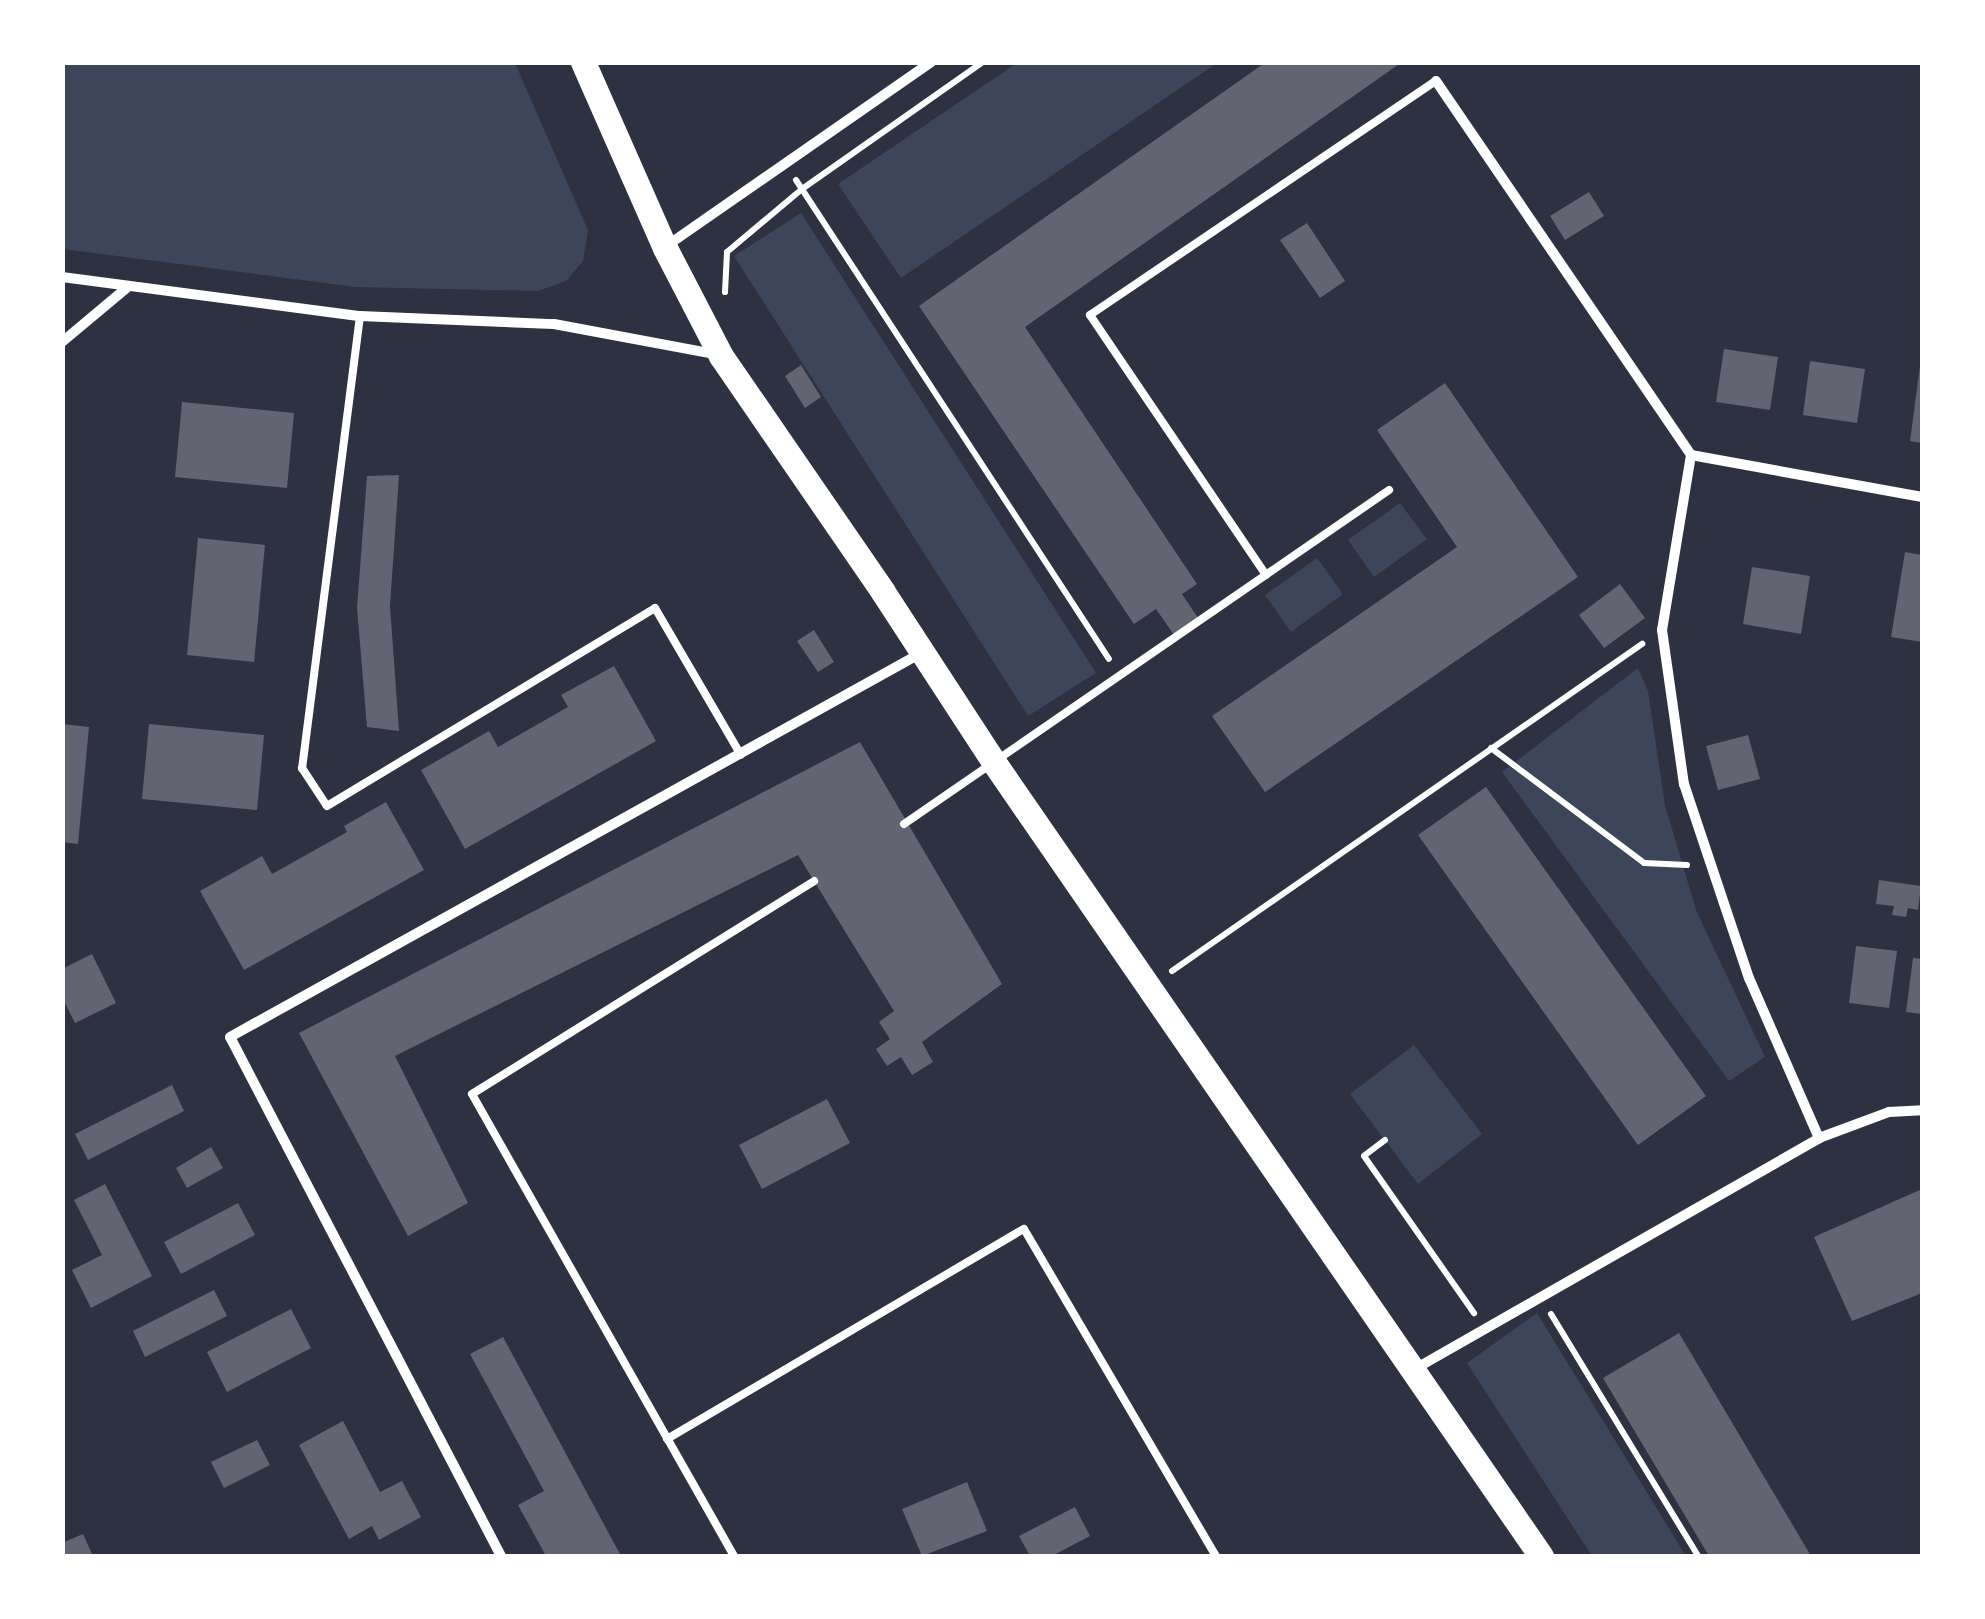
<!DOCTYPE html>
<html>
<head>
<meta charset="utf-8">
<style>
	body { margin:0 }
	#map { position:relative; width:1985px; height:1619px; overflow:hidden; background:#2d3142; font-family:"Source Sans 3",sans-serif }
	div>[style] { position:absolute }
	.green>* { inset:0; background:#3c4559 }
	.building>* { inset:0; background:#626471 }
	.path>* { height:6px; margin:-3px; padding:0 3px; transform-origin:3px; border-radius:3px; background:#fff }
	.service>* { height:8px; margin:-4px; padding:0 4px; transform-origin:4px; border-radius:4px; background:#fff }
	.minor>* { height:10px; margin:-5px; padding:0 5px; transform-origin:5px; border-radius:5px; background:#fff }
	.primary>* { height:25px; margin:-12.5px; padding:0 12.5px; transform-origin:12.5px; border-radius:12.5px; background:#fff }
	span { translate:-50% -50%; white-space:nowrap; text-align:center; line-height:1.15; -webkit-text-stroke:10px #fff; paint-order:stroke }
	.frame { position:absolute; inset:0; border:65px solid #fff; pointer-events:none }
</style>
</head>
<body>
<div id="map">
	<div class="green">
		<i style="clip-path:polygon(62px 63px,515px 63px,588px 230px,583px 261px,566px 281px,538px 291px,355px 287px,63px 249px)"></i>
		<i style="clip-path:polygon(1017px 63px,1217px 63px,901px 278px,838px 184px)"></i>
		<i style="clip-path:polygon(801px 213px,1096px 673px,1028px 716px,734px 256px)"></i>
		<i style="clip-path:polygon(1400px 503px,1427px 539px,1374px 577px,1348px 540px)"></i>
		<i style="clip-path:polygon(1317px 558px,1343px 594px,1291px 632px,1265px 595px)"></i>
		<i style="clip-path:polygon(1638px 668px,1648px 691px,1665px 805px,1696px 910px,1765px 1057px,1729px 1081px,1502px 772px)"></i>
		<i style="clip-path:polygon(1414px 1045px,1482px 1134px,1418px 1184px,1350px 1094px)"></i>
		<i style="clip-path:polygon(1537px 1313px,1686px 1556px,1592px 1556px,1467px 1363px)"></i>
	</div>
	<div class="building">
		<i style="clip-path:polygon(1266px 62px,1402px 62px,1025px 327px,1197px 584px,1182px 594px,1198px 618px,1174px 635px,1156px 609px,1134px 624px,919px 306px)"></i>
		<i style="clip-path:polygon(1589px 192px,1604px 216px,1565px 240px,1550px 216px)"></i>
		<i style="clip-path:polygon(1307px 223px,1345px 281px,1320px 298px,1280px 240px)"></i>
		<i style="clip-path:polygon(1724px 349px,1778px 357px,1770px 410px,1716px 402px)"></i>
		<i style="clip-path:polygon(1810px 361px,1865px 369px,1857px 423px,1803px 415px)"></i>
		<i style="clip-path:polygon(801px 365px,821px 397px,805px 408px,785px 376px)"></i>
		<i style="clip-path:polygon(1920px 366px,1922px 367px,1922px 443px,1910px 441px)"></i>
		<i style="clip-path:polygon(1445px 383px,1578px 577px,1265px 792px,1212px 716px,1457px 547px,1377px 430px)"></i>
		<i style="clip-path:polygon(182px 402px,294px 413px,287px 488px,175px 477px)"></i>
		<i style="clip-path:polygon(399px 475px,390px 606px,399px 731px,367px 727px,357px 608px,367px 476px)"></i>
		<i style="clip-path:polygon(198px 538px,265px 545px,254px 662px,187px 655px)"></i>
		<i style="clip-path:polygon(1905px 552px,1922px 555px,1922px 642px,1891px 637px)"></i>
		<i style="clip-path:polygon(1752px 567px,1810px 576px,1801px 634px,1743px 624px)"></i>
		<i style="clip-path:polygon(1620px 584px,1645px 618px,1604px 648px,1579px 615px)"></i>
		<i style="clip-path:polygon(814px 630px,834px 662px,818px 672px,797px 641px)"></i>
		<i style="clip-path:polygon(614px 666px,656px 741px,465px 849px,421px 770px,489px 731px,498px 747px,568px 707px,561px 695px)"></i>
		<i style="clip-path:polygon(62px 724px,89px 727px,78px 844px,62px 842px)"></i>
		<i style="clip-path:polygon(149px 724px,264px 735px,257px 810px,142px 799px)"></i>
		<i style="clip-path:polygon(1748px 735px,1760px 779px,1718px 790px,1706px 746px)"></i>
		<i style="clip-path:polygon(860px 742px,1002px 984px,922px 1042px,933px 1062px,912px 1075px,901px 1057px,887px 1066px,876px 1049px,890px 1039px,879px 1022px,894px 1011px,798px 855px,395px 1056px,468px 1203px,408px 1236px,299px 1033px)"></i>
		<i style="clip-path:polygon(1486px 787px,1706px 1096px,1638px 1145px,1418px 835px)"></i>
		<i style="clip-path:polygon(386px 802px,424px 870px,244px 970px,200px 891px,262px 856px,272px 874px,347px 832px,344px 826px)"></i>
		<i style="clip-path:polygon(1879px 880px,1921px 886px,1918px 910px,1908px 908px,1906px 917px,1892px 915px,1894px 906px,1876px 904px)"></i>
		<i style="clip-path:polygon(1856px 946px,1897px 951px,1889px 1008px,1849px 1003px)"></i>
		<i style="clip-path:polygon(92px 954px,116px 1003px,75px 1023px,62px 997px,62px 969px)"></i>
		<i style="clip-path:polygon(1913px 958px,1922px 959px,1922px 1014px,1906px 1012px)"></i>
		<i style="clip-path:polygon(172px 1085px,184px 1111px,88px 1160px,75px 1134px)"></i>
		<i style="clip-path:polygon(827px 1099px,850px 1143px,762px 1189px,739px 1145px)"></i>
		<i style="clip-path:polygon(211px 1147px,223px 1168px,187px 1188px,176px 1168px)"></i>
		<i style="clip-path:polygon(105px 1184px,152px 1276px,91px 1308px,72px 1270px,102px 1255px,74px 1200px)"></i>
		<i style="clip-path:polygon(1922px 1189px,1922px 1293px,1852px 1321px,1814px 1237px)"></i>
		<i style="clip-path:polygon(238px 1203px,255px 1235px,181px 1274px,164px 1242px)"></i>
		<i style="clip-path:polygon(214px 1290px,227px 1316px,145px 1357px,133px 1331px)"></i>
		<i style="clip-path:polygon(291px 1309px,311px 1348px,227px 1392px,207px 1352px)"></i>
		<i style="clip-path:polygon(1679px 1333px,1811px 1556px,1709px 1556px,1603px 1378px)"></i>
		<i style="clip-path:polygon(503px 1337px,621px 1556px,546px 1556px,518px 1505px,544px 1491px,470px 1354px)"></i>
		<i style="clip-path:polygon(343px 1421px,380px 1492px,402px 1481px,421px 1517px,379px 1540px,372px 1526px,349px 1539px,299px 1445px)"></i>
		<i style="clip-path:polygon(257px 1440px,270px 1465px,224px 1488px,211px 1462px)"></i>
		<i style="clip-path:polygon(967px 1482px,987px 1531px,922px 1556px,902px 1509px)"></i>
		<i style="clip-path:polygon(1075px 1507px,1090px 1536px,1052px 1556px,1030px 1556px,1019px 1536px)"></i>
		<i style="clip-path:polygon(83px 1534px,93px 1556px,62px 1556px,62px 1543px)"></i>
	</div>
	<div class="path">
		<i style="left:796px;top:180px;width:572px;rotate:56.84deg"></i>
		<i style="left:725px;top:292px;width:40px;rotate:-87.1deg"></i>
		<i style="left:727px;top:252px;width:98px;rotate:-40deg"></i>
		<i style="left:802px;top:189px;width:221px;rotate:-35.1deg"></i>
		<i style="left:1491px;top:748px;width:191px;rotate:36.9deg"></i>
		<i style="left:1644px;top:863px;width:43px;rotate:2.7deg"></i>
		<i style="left:1172px;top:971px;width:573px;rotate:-34.83deg"></i>
		<i style="left:1385px;top:1140px;width:26px;rotate:143deg"></i>
		<i style="left:1364px;top:1156px;width:192px;rotate:55deg"></i>
		<i style="left:1551px;top:1314px;width:283px;rotate:58.7deg"></i>
	</div>
	<div class="service">
		<i style="left:360px;top:316px;width:456px;rotate:97.3deg"></i>
		<i style="left:302px;top:768px;width:45px;rotate:56.7deg"></i>
		<i style="left:327px;top:806px;width:383px;rotate:-31.1deg"></i>
		<i style="left:655px;top:608px;width:170px;rotate:59.7deg"></i>
		<i style="left:1266px;top:575px;width:314px;rotate:-124.1deg"></i>
		<i style="left:1090px;top:315px;width:418px;rotate:-34.1deg"></i>
		<i style="left:904px;top:824px;width:589px;rotate:-34.55deg"></i>
		<i style="left:667px;top:1439px;width:414px;rotate:-30.5deg"></i>
		<i style="left:1024px;top:1229px;width:379px;rotate:59.6deg"></i>
		<i style="left:734px;top:1556px;width:531px;rotate:-119.56deg"></i>
		<i style="left:472px;top:1094px;width:403px;rotate:-31.9deg"></i>
	</div>
	<div class="minor">
		<i style="left:1436px;top:81px;width:453px;rotate:55.7deg"></i>
		<i style="left:1691px;top:455px;width:177px;rotate:99.4deg"></i>
		<i style="left:1662px;top:630px;width:156px;rotate:81.9deg"></i>
		<i style="left:1684px;top:784px;width:205px;rotate:71.5deg"></i>
		<i style="left:1749px;top:978px;width:175px;rotate:66.4deg"></i>
		<i style="left:665px;top:247px;width:324px;rotate:-34.8deg"></i>
		<i style="left:62px;top:277px;width:301px;rotate:7.5deg"></i>
		<i style="left:360px;top:316px;width:194px;rotate:2.4deg"></i>
		<i style="left:554px;top:324px;width:164px;rotate:10.6deg"></i>
		<i style="left:62px;top:342px;width:87px;rotate:-39.9deg"></i>
		<i style="left:1691px;top:455px;width:235px;rotate:10.3deg"></i>
		<i style="left:1413px;top:1370px;width:468px;rotate:-29.7deg"></i>
		<i style="left:1819px;top:1138px;width:75px;rotate:-20.4deg"></i>
		<i style="left:1889px;top:1112px;width:33px;rotate:-3deg"></i>
		<i style="left:501px;top:1556px;width:585px;rotate:-117.57deg"></i>
		<i style="left:230px;top:1037px;width:791px;rotate:-29.06deg"></i>
	</div>
	<div class="primary">
		<i style="left:583px;top:62px;width:203px;rotate:66.2deg"></i>
		<i style="left:665px;top:248px;width:122px;rotate:62.6deg"></i>
		<i style="left:721px;top:356px;width:286px;rotate:55.5deg"></i>
		<i style="left:883px;top:592px;width:205px;rotate:56.9deg"></i>
		<i style="left:995px;top:764px;width:962px;rotate:55.42deg"></i>
	</div>
	<div class="frame"></div>
</div>
</body>
</html>
